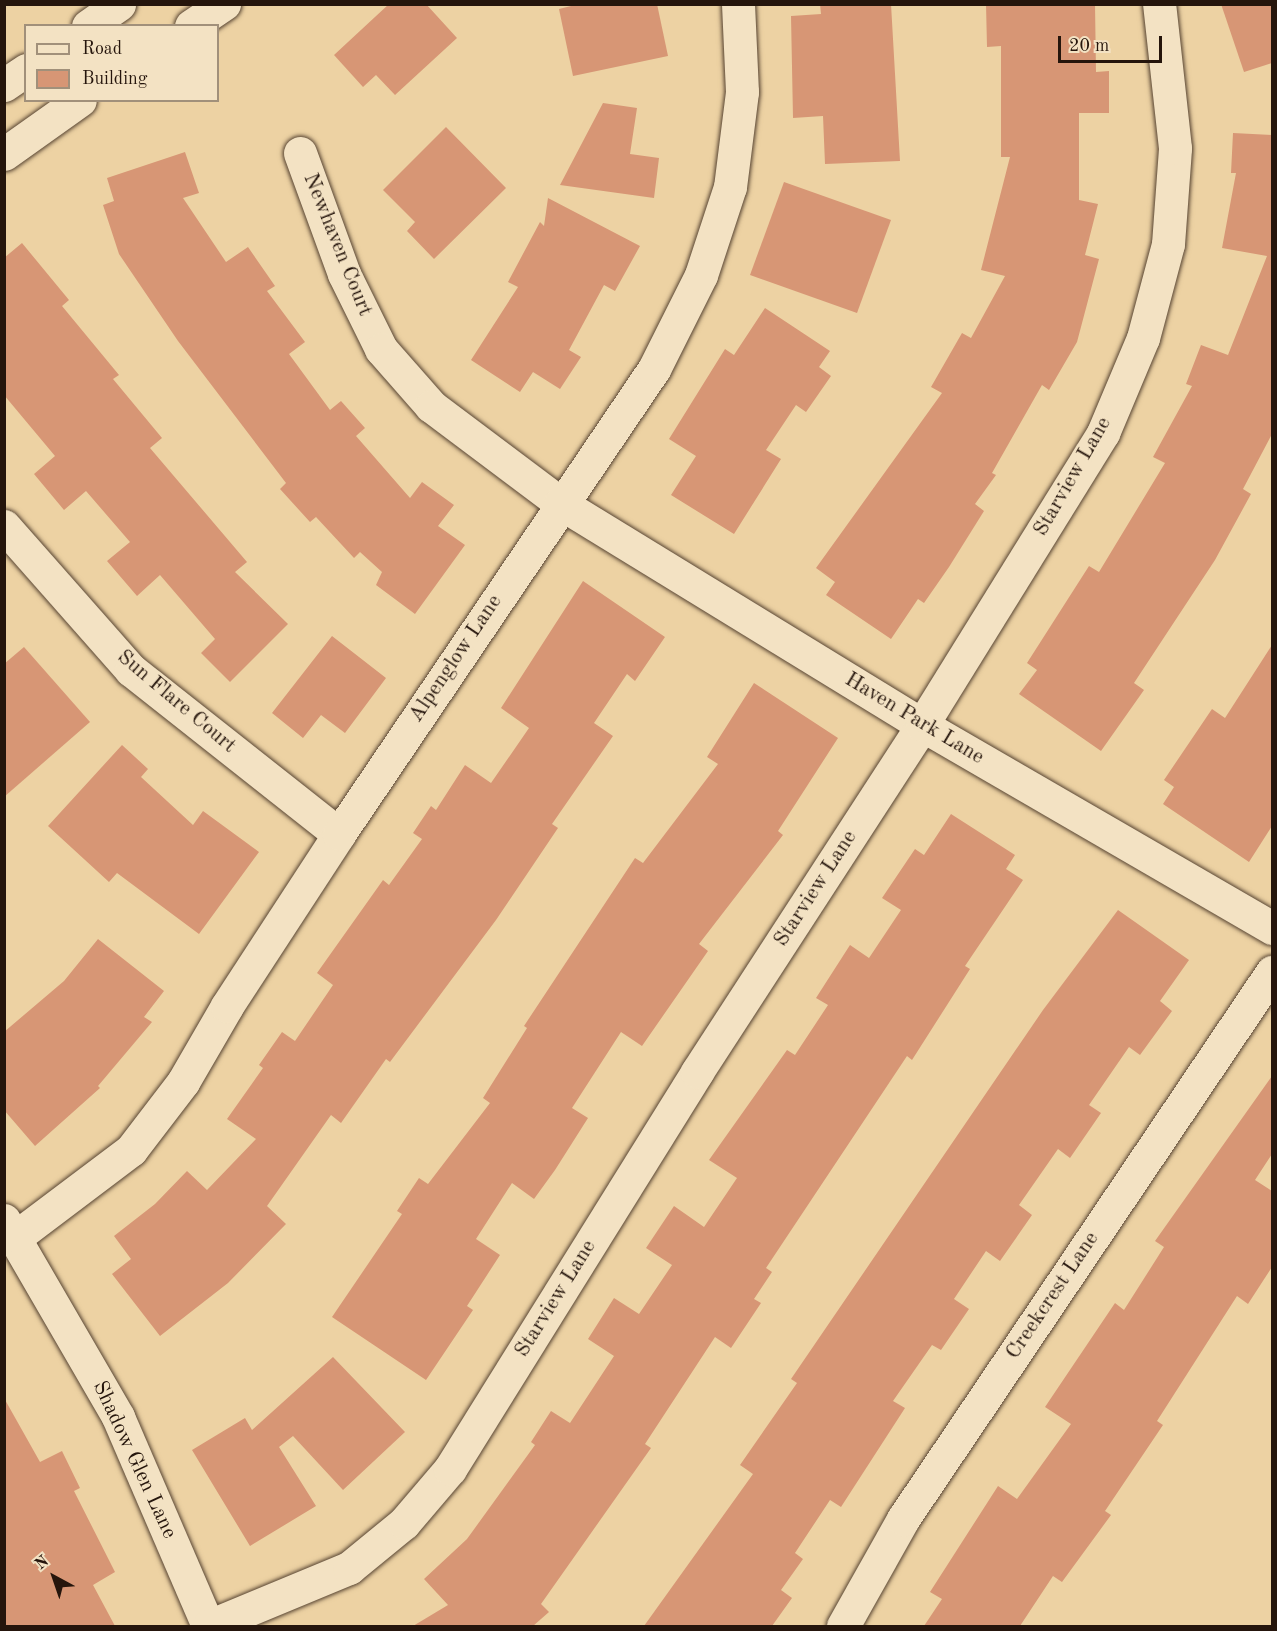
<!DOCTYPE html>
<html>
<head>
<meta charset="utf-8">
<style>
	body { margin:0 }
	#map { position:relative; width:1277px; height:1631px; overflow:hidden; background:#edd2a3; font-family:"Old Standard TT",serif }
	div>[style] { position:absolute }
	.building>* { inset:0; background:#d79675 }
	.roads { filter:drop-shadow(0 0 2px #574432) drop-shadow(0 0 2px #574432) }
	.minor>* { height:33px; margin:-16.5px; padding:0 16.5px; transform-origin:16.5px; border-radius:16.5px; background:#f3e2c3 }
	span { translate:-50% -50%; white-space:nowrap; text-align:center; line-height:1.15; -webkit-text-stroke:4.5px #f3e2c3; paint-order:stroke }
	.street-label { font-size:21px; color:#25150c }
	.frame { position:absolute; inset:0; border:6px solid #25150c; pointer-events:none }
	.legend { position:absolute; left:24px; top:24px; width:195px; height:78px; box-sizing:border-box; background:#f3e2c3; border:2px solid #a1907a; margin:0; padding:8px 10px; list-style:none; font-size:18px; color:#25150c }
	.legend li { display:flex; align-items:center; gap:12px; height:30px }
	.legend b { width:30px; border:2px solid #a1907a }
	.north { position:absolute; left:24px; top:1547px; width:60px; height:60px; -webkit-text-stroke:4px #f3e2c3; paint-order:stroke; rotate:320deg; font-size:16px; font-weight:700; line-height:24px; text-align:center; color:#25150c }
	.north::after { content:''; display:block; margin:auto; width:21px; height:27px; background:#25150c; clip-path:polygon(50% 0,100% 100%,50% 72%,0 100%) }
	.scale { position:absolute; left:1058px; top:36px; width:104px; height:27px; box-sizing:border-box; border:3px solid #25150c; border-top:0; padding-left:8px; font-size:18px; line-height:21px; white-space:nowrap; color:#25150c; -webkit-text-stroke:4px #f3e2c3; paint-order:stroke }
</style>
</head>
<body>
<div id="map">
	<div class="building">
		<i style="clip-path:polygon(389px 4px,426px 4px,457px 38px,395px 95px,376px 75px,363px 87px,334px 55px)"></i>
		<i style="clip-path:polygon(579px 4px,657px 4px,668px 56px,573px 76px,559px 9px)"></i>
		<i style="clip-path:polygon(820px 4px,891px 4px,900px 161px,825px 164px,823px 116px,793px 118px,791px 16px,821px 14px)"></i>
		<i style="clip-path:polygon(986px 4px,1095px 4px,1096px 72px,1109px 71px,1109px 113px,1079px 113px,1079px 200px,1098px 204px,1085px 255px,1099px 259px,1077px 342px,1049px 390px,1042px 385px,992px 473px,996px 475px,975px 504px,984px 511px,949px 567px,924px 603px,918px 599px,891px 639px,826px 595px,835px 582px,816px 568px,942px 393px,931px 387px,962px 333px,971px 338px,1005px 276px,981px 270px,1010px 157px,1001px 157px,1001px 46px,987px 47px)"></i>
		<i style="clip-path:polygon(1221px 4px,1272px 4px,1272px 63px,1244px 72px)"></i>
		<i style="clip-path:polygon(603px 103px,637px 108px,630px 154px,659px 158px,654px 198px,560px 185px)"></i>
		<i style="clip-path:polygon(446px 127px,506px 188px,434px 259px,407px 231px,415px 222px,383px 190px)"></i>
		<i style="clip-path:polygon(1233px 133px,1272px 135px,1272px 434px,1243px 489px,1251px 494px,1215px 560px,1134px 683px,1144px 690px,1101px 751px,1019px 694px,1037px 670px,1027px 663px,1089px 566px,1099px 572px,1165px 463px,1153px 457px,1192px 386px,1186px 384px,1201px 345px,1228px 355px,1267px 256px,1222px 248px,1236px 173px,1231px 173px)"></i>
		<i style="clip-path:polygon(185px 152px,199px 193px,183px 198px,226px 262px,248px 247px,275px 286px,267px 291px,305px 342px,289px 354px,330px 410px,341px 401px,365px 428px,356px 436px,410px 498px,422px 482px,454px 505px,438px 526px,465px 545px,415px 614px,376px 585px,382px 572px,360px 552px,354px 558px,316px 517px,310px 522px,280px 489px,286px 483px,178px 341px,119px 254px,103px 205px,114px 201px,107px 178px)"></i>
		<i style="clip-path:polygon(784px 182px,891px 220px,857px 313px,750px 275px)"></i>
		<i style="clip-path:polygon(548px 198px,640px 246px,615px 291px,604px 285px,569px 350px,581px 357px,560px 389px,533px 372px,520px 392px,471px 360px,518px 287px,508px 282px,540px 222px,544px 226px)"></i>
		<i style="clip-path:polygon(22px 243px,69px 300px,62px 306px,119px 375px,113px 379px,162px 438px,150px 448px,247px 562px,235px 572px,288px 624px,230px 682px,201px 653px,215px 639px,160px 575px,137px 596px,107px 561px,130px 542px,86px 491px,64px 510px,34px 474px,55px 456px,4px 395px,4px 258px)"></i>
		<i style="clip-path:polygon(765px 308px,830px 351px,819px 367px,831px 376px,806px 412px,796px 405px,766px 450px,781px 459px,734px 534px,671px 495px,696px 456px,669px 439px,725px 349px,734px 355px)"></i>
		<i style="clip-path:polygon(583px 581px,665px 637px,635px 681px,627px 674px,594px 723px,613px 736px,552px 824px,558px 828px,496px 920px,390px 1062px,386px 1059px,341px 1123px,331px 1115px,267px 1206px,286px 1224px,228px 1283px,160px 1336px,112px 1274px,131px 1259px,114px 1236px,155px 1204px,187px 1171px,207px 1190px,256px 1139px,227px 1119px,263px 1068px,259px 1065px,282px 1032px,295px 1041px,333px 985px,317px 973px,383px 880px,389px 885px,422px 839px,413px 833px,431px 806px,436px 810px,465px 765px,491px 783px,529px 728px,501px 708px)"></i>
		<i style="clip-path:polygon(332px 636px,386px 678px,345px 733px,321px 715px,303px 738px,272px 713px)"></i>
		<i style="clip-path:polygon(1272px 645px,1272px 826px,1249px 862px,1163px 804px,1174px 787px,1164px 780px,1212px 709px,1225px 718px)"></i>
		<i style="clip-path:polygon(24px 647px,90px 722px,4px 797px,4px 664px)"></i>
		<i style="clip-path:polygon(754px 683px,838px 738px,778px 831px,783px 835px,699px 944px,708px 951px,642px 1046px,621px 1032px,572px 1108px,588px 1118px,555px 1170px,534px 1199px,512px 1183px,476px 1239px,500px 1255px,467px 1306px,473px 1310px,426px 1380px,332px 1317px,402px 1214px,397px 1211px,419px 1178px,428px 1184px,490px 1103px,483px 1098px,527px 1028px,524px 1026px,635px 858px,643px 863px,718px 764px,707px 757px)"></i>
		<i style="clip-path:polygon(122px 745px,148px 769px,141px 777px,193px 825px,203px 811px,259px 852px,199px 934px,117px 873px,109px 882px,48px 826px)"></i>
		<i style="clip-path:polygon(951px 814px,1015px 855px,1006px 869px,1023px 880px,965px 966px,970px 969px,912px 1060px,907px 1056px,766px 1268px,772px 1272px,754px 1299px,761px 1303px,731px 1348px,715px 1337px,645px 1444px,651px 1448px,541px 1604px,549px 1612px,533px 1626px,413px 1626px,448px 1605px,424px 1579px,467px 1539px,535px 1445px,531px 1442px,551px 1411px,570px 1423px,614px 1356px,588px 1339px,614px 1298px,639px 1314px,672px 1265px,646px 1248px,674px 1206px,704px 1227px,737px 1178px,709px 1160px,787px 1050px,795px 1055px,828px 1005px,816px 998px,850px 945px,869px 958px,901px 910px,882px 898px,915px 849px,924px 855px)"></i>
		<i style="clip-path:polygon(1118px 910px,1189px 960px,1160px 1001px,1172px 1011px,1140px 1055px,1129px 1047px,1089px 1105px,1101px 1113px,1070px 1158px,1058px 1149px,1019px 1205px,1032px 1215px,1000px 1261px,986px 1251px,954px 1299px,969px 1309px,941px 1350px,932px 1345px,893px 1401px,905px 1408px,841px 1507px,830px 1500px,795px 1553px,803px 1559px,781px 1590px,792px 1598px,772px 1626px,644px 1626px,753px 1474px,740px 1465px,797px 1383px,791px 1379px,1043px 1010px)"></i>
		<i style="clip-path:polygon(98px 939px,164px 991px,144px 1017px,152px 1022px,98px 1086px,100px 1088px,35px 1146px,4px 1110px,4px 1032px,64px 981px)"></i>
		<i style="clip-path:polygon(1272px 1076px,1272px 1154px,1255px 1180px,1272px 1191px,1272px 1267px,1248px 1304px,1237px 1296px,1157px 1421px,1163px 1425px,1105px 1511px,1111px 1515px,1062px 1582px,1053px 1576px,1020px 1626px,924px 1626px,942px 1599px,930px 1592px,998px 1486px,1017px 1499px,1071px 1424px,1045px 1407px,1115px 1303px,1124px 1310px,1164px 1247px,1155px 1241px)"></i>
		<i style="clip-path:polygon(333px 1357px,405px 1432px,343px 1490px,293px 1436px,279px 1447px,316px 1506px,250px 1546px,192px 1450px,245px 1418px,252px 1430px)"></i>
		<i style="clip-path:polygon(4px 1398px,40px 1462px,62px 1451px,80px 1488px,74px 1491px,115px 1572px,93px 1585px,115px 1626px,4px 1626px)"></i>
	</div>
	<div class="roads">
		<div class="minor">
			<i style="left:88px;top:26px;width:38px;rotate:-35deg"></i>
			<i style="left:191px;top:26px;width:40px;rotate:-34deg"></i>
			<i style="left:4px;top:85px;width:27px;rotate:-34deg"></i>
			<i style="left:300px;top:153px;width:129px;rotate:70deg"></i>
			<i style="left:344px;top:274px;width:84px;rotate:63.7deg"></i>
			<i style="left:381px;top:349px;width:76px;rotate:48.7deg"></i>
			<i style="left:431px;top:406px;width:161px;rotate:36.9deg"></i>
			<i style="left:560px;top:503px;width:425px;rotate:31.5deg"></i>
			<i style="left:922px;top:725px;width:405px;rotate:30.1deg"></i>
			<i style="left:4px;top:154px;width:93px;rotate:-35.4deg"></i>
			<i style="left:4px;top:526px;width:192px;rotate:48.6deg"></i>
			<i style="left:131px;top:670px;width:265px;rotate:38.3deg"></i>
			<i style="left:4px;top:1220px;width:228px;rotate:59.9deg"></i>
			<i style="left:118px;top:1417px;width:228px;rotate:66.7deg"></i>
			<i style="left:17px;top:1236px;width:143px;rotate:-37deg"></i>
			<i style="left:131px;top:1150px;width:86px;rotate:-52.6deg"></i>
			<i style="left:183px;top:1082px;width:88px;rotate:-59.9deg"></i>
			<i style="left:227px;top:1006px;width:205px;rotate:-56.9deg"></i>
			<i style="left:339px;top:834px;width:562px;rotate:-55.89deg"></i>
			<i style="left:654px;top:369px;width:105px;rotate:-63.4deg"></i>
			<i style="left:701px;top:275px;width:93px;rotate:-71.8deg"></i>
			<i style="left:730px;top:187px;width:96px;rotate:-82.8deg"></i>
			<i style="left:742px;top:92px;width:88px;rotate:-92.6deg"></i>
			<i style="left:209px;top:1626px;width:152px;rotate:-22.5deg"></i>
			<i style="left:349px;top:1568px;width:71px;rotate:-39.3deg"></i>
			<i style="left:404px;top:1523px;width:71px;rotate:-49.6deg"></i>
			<i style="left:450px;top:1469px;width:468px;rotate:-58.1deg"></i>
			<i style="left:697px;top:1072px;width:414px;rotate:-57deg"></i>
			<i style="left:922px;top:725px;width:344px;rotate:-58.2deg"></i>
			<i style="left:1103px;top:433px;width:103px;rotate:-67.2deg"></i>
			<i style="left:1143px;top:338px;width:97px;rotate:-75.1deg"></i>
			<i style="left:1168px;top:244px;width:96px;rotate:-85.8deg"></i>
			<i style="left:1175px;top:148px;width:145px;rotate:-96.3deg"></i>
			<i style="left:843px;top:1626px;width:123px;rotate:-60.7deg"></i>
			<i style="left:903px;top:1519px;width:660px;rotate:-56deg"></i>
		</div>
	</div>
	<div class="street-label">
		<span style="left:337px;top:245px;rotate:68deg">Newhaven Court</span>
		<span style="left:1073px;top:477px;rotate:-60deg">Starview Lane</span>
		<span style="left:456px;top:659px;rotate:-56deg">Alpenglow Lane</span>
		<span style="left:176px;top:702px;rotate:40deg">Sun Flare Court</span>
		<span style="left:914px;top:719px;rotate:31deg">Haven Park Lane</span>
		<span style="left:816px;top:889px;rotate:-57deg">Starview Lane</span>
		<span style="left:1053px;top:1296px;rotate:-56deg">Creekcrest Lane</span>
		<span style="left:556px;top:1299px;rotate:-58deg">Starview Lane</span>
		<span style="left:134px;top:1460px;rotate:65deg">Shadow Glen Lane</span>
	</div>
	<div class="frame"></div>
	<ul class="legend">
	<li><b style="height:8px;background:#f3e2c3"></b>Road</li>
	<li><b style="height:16px;background:#d79675"></b>Building</li>
	</ul>
	<div class="north">N</div>
	<div class="scale">20 m</div>
</div>
</body>
</html>
